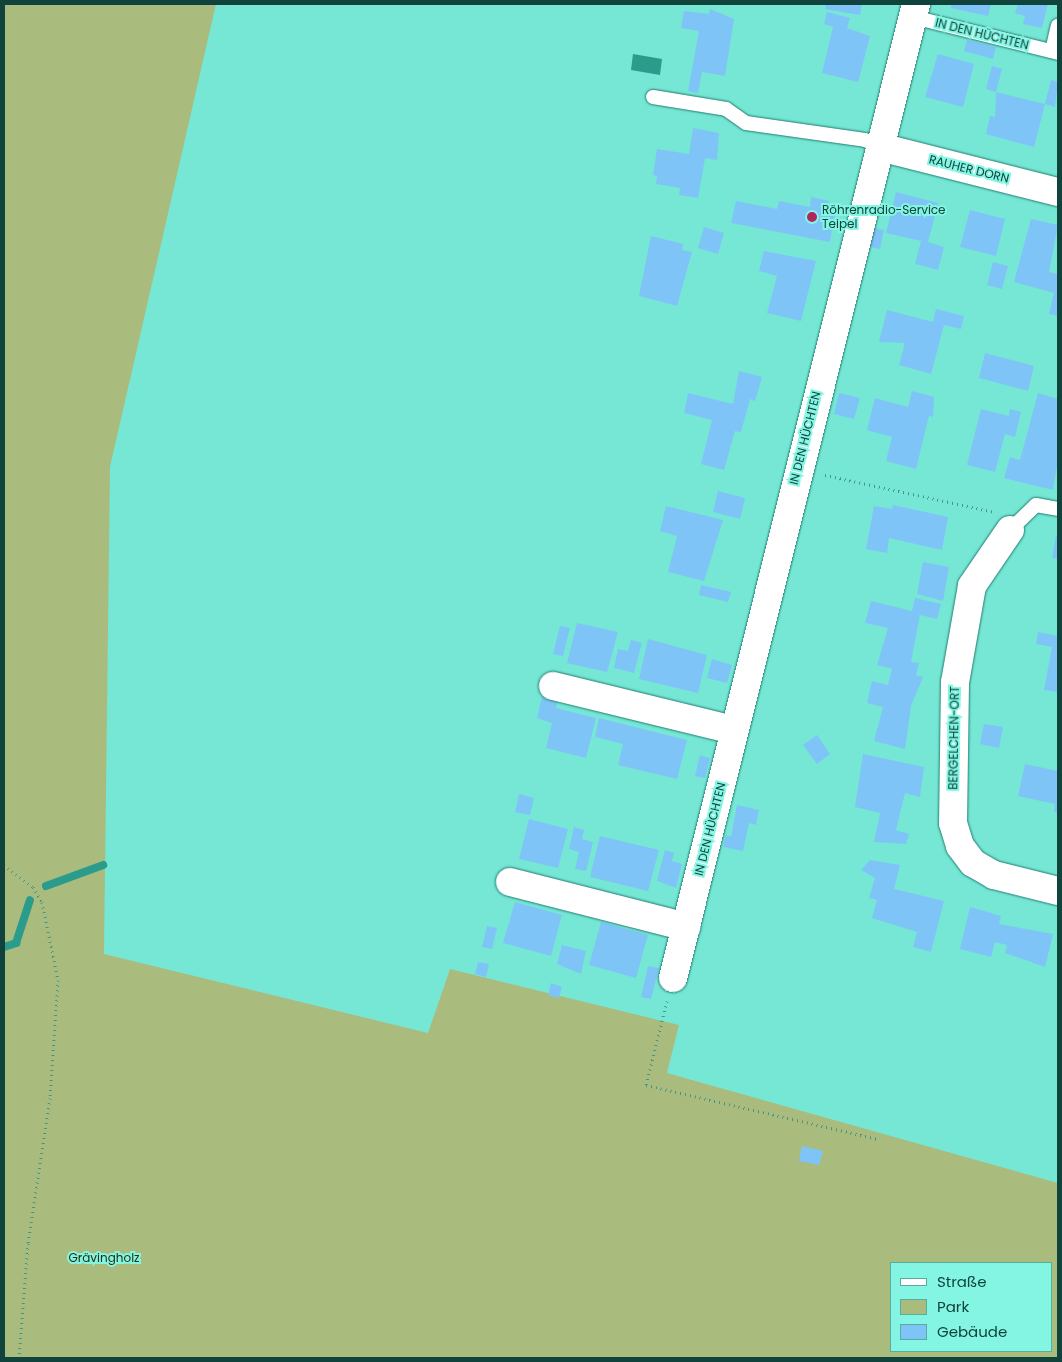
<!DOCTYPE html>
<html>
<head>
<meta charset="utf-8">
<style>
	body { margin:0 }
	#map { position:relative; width:1062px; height:1362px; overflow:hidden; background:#76e7d5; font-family:Poppins,sans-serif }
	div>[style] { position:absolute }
	.green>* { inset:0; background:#a9bc7e }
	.water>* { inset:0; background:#2b9b8c }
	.stream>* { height:8px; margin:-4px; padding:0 4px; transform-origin:4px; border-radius:4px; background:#2b9b8c }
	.building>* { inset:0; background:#7fc4f7 }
	.path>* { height:3px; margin-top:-1.5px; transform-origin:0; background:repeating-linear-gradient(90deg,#439588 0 1px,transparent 0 5px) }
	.roads { filter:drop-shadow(0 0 1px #217e71) drop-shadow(0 0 1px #217e71) }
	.lane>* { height:14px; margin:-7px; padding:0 7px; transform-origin:7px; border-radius:7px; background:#fff }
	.street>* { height:28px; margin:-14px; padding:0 14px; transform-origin:14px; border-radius:14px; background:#fff }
	.dots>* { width:14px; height:14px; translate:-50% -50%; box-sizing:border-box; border:2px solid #83f5e2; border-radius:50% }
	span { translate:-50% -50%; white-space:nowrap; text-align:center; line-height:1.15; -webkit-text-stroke:4px #83f5e2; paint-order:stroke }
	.street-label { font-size:12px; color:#10433c }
	.poi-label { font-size:12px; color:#10433c }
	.left { translate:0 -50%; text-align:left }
	.park-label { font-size:12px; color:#283010 }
	.frame { position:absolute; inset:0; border:5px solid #10433c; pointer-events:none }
	.legend { position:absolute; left:890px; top:1262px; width:162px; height:90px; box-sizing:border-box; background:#83f5e2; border:1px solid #55aea0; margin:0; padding:6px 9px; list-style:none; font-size:15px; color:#10433c }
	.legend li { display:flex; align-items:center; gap:10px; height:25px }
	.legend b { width:25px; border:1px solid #55aea0 }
</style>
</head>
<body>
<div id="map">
	<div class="green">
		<i style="clip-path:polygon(evenodd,4px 4px,216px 4px,110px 467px,104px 954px,428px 1033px,450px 969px,679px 1025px,667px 1073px,1058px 1183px,1058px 1358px,4px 1358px,4px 4px,891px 1263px,1051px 1263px,1051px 1351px,891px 1351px,891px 1263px)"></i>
	</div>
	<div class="water">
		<i style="clip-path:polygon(633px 54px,662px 59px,660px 75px,631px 70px)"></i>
	</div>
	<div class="stream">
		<i style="left:46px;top:886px;width:61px;rotate:-20.2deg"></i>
		<i style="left:4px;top:947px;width:13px;rotate:-18deg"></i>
		<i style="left:16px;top:943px;width:45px;rotate:-72deg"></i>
	</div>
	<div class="building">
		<i style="clip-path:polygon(826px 4px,862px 4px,860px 15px,825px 9px)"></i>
		<i style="clip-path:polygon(952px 4px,991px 4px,988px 16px,951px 8px)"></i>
		<i style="clip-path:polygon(1018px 4px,1048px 4px,1042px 28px,1023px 24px,1025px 16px,1015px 13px)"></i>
		<i style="clip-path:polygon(710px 9px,734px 19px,725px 76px,702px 72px,698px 93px,688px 91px,699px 31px,681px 28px,684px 11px,709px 14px)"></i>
		<i style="clip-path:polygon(827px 12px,850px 18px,847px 28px,870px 36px,858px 82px,822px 73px,833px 27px,824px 24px)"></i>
		<i style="clip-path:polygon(967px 40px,996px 47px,993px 59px,964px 51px)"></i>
		<i style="clip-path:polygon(938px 54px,974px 64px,963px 107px,925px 97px)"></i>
		<i style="clip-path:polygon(992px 66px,1002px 69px,996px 92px,986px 89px)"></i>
		<i style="clip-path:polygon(1051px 80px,1058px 82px,1055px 107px,1045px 104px)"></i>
		<i style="clip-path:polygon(996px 92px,1045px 104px,1034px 147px,986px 134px,990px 116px,995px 117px)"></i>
		<i style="clip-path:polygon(693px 128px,719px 133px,717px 160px,705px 158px,698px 198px,679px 195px,680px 188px,656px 184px,657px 176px,653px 175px,657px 149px,689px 154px)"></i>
		<i style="clip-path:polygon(896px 192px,938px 203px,928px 242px,944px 247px,938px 270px,915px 264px,921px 241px,886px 233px)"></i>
		<i style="clip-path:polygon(811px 197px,829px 201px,827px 210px,835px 212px,830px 242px,731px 223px,736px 201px,777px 209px,779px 201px,810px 207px)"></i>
		<i style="clip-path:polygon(970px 210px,1005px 219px,996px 256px,960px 247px)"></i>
		<i style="clip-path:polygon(1031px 219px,1058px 225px,1049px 272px,1058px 274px,1058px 316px,1049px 314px,1054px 293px,1014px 282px)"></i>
		<i style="clip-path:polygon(704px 227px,724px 233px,718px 254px,698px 248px)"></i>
		<i style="clip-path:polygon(874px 228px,884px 230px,880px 249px,869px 247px)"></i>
		<i style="clip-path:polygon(651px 236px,683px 244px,682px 250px,692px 252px,677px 306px,639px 296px)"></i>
		<i style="clip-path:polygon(764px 251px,816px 261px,801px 321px,767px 313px,777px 276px,759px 271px)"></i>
		<i style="clip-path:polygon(993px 262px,1008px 266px,1002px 289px,987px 285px)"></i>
		<i style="clip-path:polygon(936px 309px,964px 316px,961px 329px,944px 325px,931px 374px,899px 365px,905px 343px,879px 342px,887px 310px,933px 322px)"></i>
		<i style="clip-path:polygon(985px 353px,1034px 366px,1028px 391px,979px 378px)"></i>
		<i style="clip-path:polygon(739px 371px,762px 377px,755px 401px,750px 399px,741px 432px,735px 431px,724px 470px,701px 464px,712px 420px,684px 413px,688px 393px,733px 404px)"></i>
		<i style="clip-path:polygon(912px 391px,934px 397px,933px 417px,929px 416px,916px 469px,886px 461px,892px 437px,867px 430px,875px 398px,908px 407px)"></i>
		<i style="clip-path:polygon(839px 393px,860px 398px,854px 419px,834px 414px)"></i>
		<i style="clip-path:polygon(1038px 393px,1058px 399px,1058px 460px,1053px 490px,1004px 478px,1010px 457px,1020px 460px)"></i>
		<i style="clip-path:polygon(981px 409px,1009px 416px,1010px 409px,1021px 412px,1015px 437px,1005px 434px,995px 472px,967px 465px)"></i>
		<i style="clip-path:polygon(718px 491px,745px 498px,740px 519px,713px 512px)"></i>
		<i style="clip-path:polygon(893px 505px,948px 517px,942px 550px,889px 538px,887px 553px,866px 549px,874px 506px,892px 509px)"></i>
		<i style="clip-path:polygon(666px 506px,723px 520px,704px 581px,668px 572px,677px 536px,660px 531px)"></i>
		<i style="clip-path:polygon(1056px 536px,1058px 536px,1058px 559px,1052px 558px)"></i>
		<i style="clip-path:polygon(923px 562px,949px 567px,943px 601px,917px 594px)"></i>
		<i style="clip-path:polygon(701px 585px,731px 592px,728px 602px,699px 595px)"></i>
		<i style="clip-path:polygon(915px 598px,941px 604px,937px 619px,920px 615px,911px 662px,919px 663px,916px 675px,923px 677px,911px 706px,905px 749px,874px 741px,883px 707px,867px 703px,872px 681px,888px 685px,892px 669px,877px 665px,888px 628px,865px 623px,871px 601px,912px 611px)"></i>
		<i style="clip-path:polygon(577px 623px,618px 632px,607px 672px,567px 663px)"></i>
		<i style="clip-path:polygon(560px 626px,570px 628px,563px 656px,553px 654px)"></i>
		<i style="clip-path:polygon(1038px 632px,1058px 636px,1058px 692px,1044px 690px,1052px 647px,1036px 644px)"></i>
		<i style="clip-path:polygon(648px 639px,707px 655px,698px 693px,639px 679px)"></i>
		<i style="clip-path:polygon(631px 640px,642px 643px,634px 673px,614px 668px,618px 649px,628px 651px)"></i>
		<i style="clip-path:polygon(712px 659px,732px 665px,727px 683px,707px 678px)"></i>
		<i style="clip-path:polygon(542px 697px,558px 701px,556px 708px,596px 718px,586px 758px,546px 748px,552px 723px,537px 718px)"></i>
		<i style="clip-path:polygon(599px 718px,687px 740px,677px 779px,618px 765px,623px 744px,595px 737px)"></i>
		<i style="clip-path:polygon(984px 724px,1003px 727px,999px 748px,980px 744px)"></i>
		<i style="clip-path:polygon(817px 735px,830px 754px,817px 764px,803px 745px)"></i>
		<i style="clip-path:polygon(863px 754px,924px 767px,920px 797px,905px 793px,896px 830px,909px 834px,906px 844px,874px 842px,880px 813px,855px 807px)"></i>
		<i style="clip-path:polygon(700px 755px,710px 758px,705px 778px,695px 776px)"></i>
		<i style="clip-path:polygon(1025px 764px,1058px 771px,1058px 813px,1054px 812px,1055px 804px,1018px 796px)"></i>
		<i style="clip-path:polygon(519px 794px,534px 798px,530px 815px,515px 812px)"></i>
		<i style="clip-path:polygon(737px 805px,759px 810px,756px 825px,749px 823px,743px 851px,723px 847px,726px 835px,731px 837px)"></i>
		<i style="clip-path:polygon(529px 819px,568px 829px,558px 868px,519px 859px)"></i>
		<i style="clip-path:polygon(574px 827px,584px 830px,582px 839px,593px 842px,586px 871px,575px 869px,579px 852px,569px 849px)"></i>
		<i style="clip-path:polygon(600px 836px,659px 850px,648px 891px,590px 877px)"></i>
		<i style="clip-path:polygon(665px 850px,674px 853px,672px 861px,682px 864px,676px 888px,657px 881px)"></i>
		<i style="clip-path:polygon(870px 860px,900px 865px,894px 889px,944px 901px,931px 952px,913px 947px,917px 932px,872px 918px,877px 900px,869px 898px,875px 878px,861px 870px)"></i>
		<i style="clip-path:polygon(515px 902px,562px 915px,551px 956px,503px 943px)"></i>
		<i style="clip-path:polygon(970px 907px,1001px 916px,999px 924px,1053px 934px,1045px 967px,1005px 953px,1007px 945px,995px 942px,991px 957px,960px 949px)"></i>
		<i style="clip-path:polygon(601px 922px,648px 935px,636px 978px,589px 965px)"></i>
		<i style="clip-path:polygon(487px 926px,497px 928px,492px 949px,482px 947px)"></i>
		<i style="clip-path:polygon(562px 945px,586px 951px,581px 974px,557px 964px)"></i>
		<i style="clip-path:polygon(478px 962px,489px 964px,486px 977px,475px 974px)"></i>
		<i style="clip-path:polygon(648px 966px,659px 968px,651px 999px,641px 997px)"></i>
		<i style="clip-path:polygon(551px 983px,562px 987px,559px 998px,548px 995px)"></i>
		<i style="clip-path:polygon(802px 1146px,823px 1151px,819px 1165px,799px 1161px)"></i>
	</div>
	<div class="path">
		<i style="left:825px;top:475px;width:173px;rotate:12.3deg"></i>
		<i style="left:4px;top:865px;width:36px;rotate:37deg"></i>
		<i style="left:33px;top:887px;width:17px;rotate:59deg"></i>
		<i style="left:42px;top:902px;width:80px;rotate:78.4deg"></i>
		<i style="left:58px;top:980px;width:118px;rotate:93.9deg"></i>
		<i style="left:50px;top:1098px;width:147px;rotate:98.6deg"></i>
		<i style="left:28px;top:1243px;width:115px;rotate:94.5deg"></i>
		<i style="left:667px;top:1001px;width:87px;rotate:104deg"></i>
		<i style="left:646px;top:1085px;width:238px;rotate:13.1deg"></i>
	</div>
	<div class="roads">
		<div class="lane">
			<i style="left:913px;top:17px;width:149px;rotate:13.9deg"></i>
			<i style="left:1052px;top:51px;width:26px;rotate:-77deg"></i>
			<i style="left:653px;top:97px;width:74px;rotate:9.3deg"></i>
			<i style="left:726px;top:109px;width:24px;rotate:35deg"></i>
			<i style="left:746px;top:123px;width:120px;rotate:8.1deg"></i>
			<i style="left:865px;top:140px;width:17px;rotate:25deg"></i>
			<i style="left:1010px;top:530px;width:36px;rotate:-44deg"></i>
			<i style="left:1036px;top:505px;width:22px;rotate:10deg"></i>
		</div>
		<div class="street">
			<i style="left:880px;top:147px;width:184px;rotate:14.2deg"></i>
			<i style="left:1010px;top:530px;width:68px;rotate:124.2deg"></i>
			<i style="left:972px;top:586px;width:97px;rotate:100deg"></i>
			<i style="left:955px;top:682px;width:141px;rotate:90.8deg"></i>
			<i style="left:953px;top:823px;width:24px;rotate:73deg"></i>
			<i style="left:960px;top:846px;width:21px;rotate:53deg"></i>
			<i style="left:973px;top:863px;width:24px;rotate:30deg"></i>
			<i style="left:994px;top:875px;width:66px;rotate:14deg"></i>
			<i style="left:553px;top:686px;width:186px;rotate:13.7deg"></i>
			<i style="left:510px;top:882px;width:182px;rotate:14.3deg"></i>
			<i style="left:673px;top:978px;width:1004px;rotate:-75.99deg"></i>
		</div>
	</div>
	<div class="dots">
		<i style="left:812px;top:217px;background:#b2265f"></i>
	</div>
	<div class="street-label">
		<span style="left:982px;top:34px;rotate:14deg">IN DEN HÜCHTEN</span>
		<span style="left:969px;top:169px;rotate:14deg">RAUHER DORN</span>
		<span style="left:805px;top:438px;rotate:-76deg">IN DEN HÜCHTEN</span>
		<span style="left:954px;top:738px;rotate:-89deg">BERGELCHEN-ORT</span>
		<span style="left:710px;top:829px;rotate:-76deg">IN DEN HÜCHTEN</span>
	</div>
	<div class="poi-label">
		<span class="left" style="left:822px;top:217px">Röhrenradio-Service<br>Teipel</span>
	</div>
	<div class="park-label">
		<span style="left:104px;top:1258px">Grävingholz</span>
	</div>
	<div class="frame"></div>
	<ul class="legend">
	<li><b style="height:6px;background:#fff"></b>Straße</li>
	<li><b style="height:14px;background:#a9bc7e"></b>Park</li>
	<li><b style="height:14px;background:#7fc4f7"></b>Gebäude</li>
	</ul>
</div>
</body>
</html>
